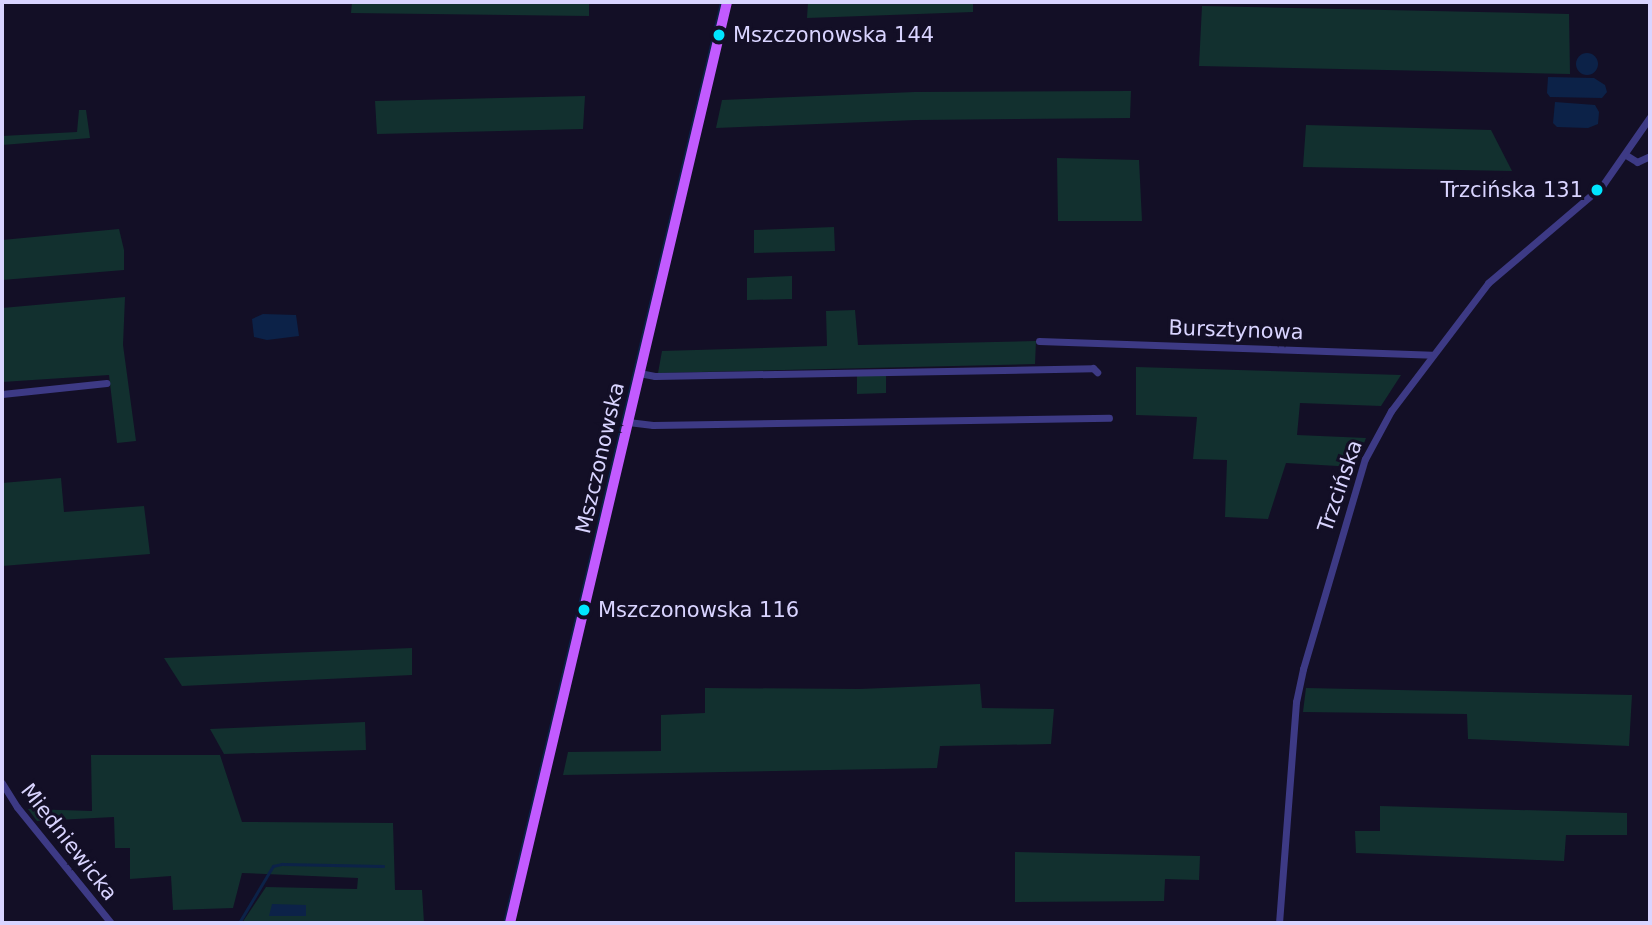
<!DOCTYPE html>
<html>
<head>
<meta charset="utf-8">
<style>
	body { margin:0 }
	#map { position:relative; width:1652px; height:925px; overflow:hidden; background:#130f26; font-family:"DejaVu Sans",sans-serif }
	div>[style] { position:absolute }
	.green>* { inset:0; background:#12302f }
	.water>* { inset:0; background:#0c2248 }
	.round { border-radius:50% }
	.stream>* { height:2.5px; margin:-1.25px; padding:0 1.25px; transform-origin:1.25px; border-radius:1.25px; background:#0c2248 }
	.minor>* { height:7px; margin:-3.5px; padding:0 3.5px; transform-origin:3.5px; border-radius:3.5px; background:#3d3a85 }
	.primary>* { height:10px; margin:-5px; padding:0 5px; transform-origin:5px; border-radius:5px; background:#c25bff }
	.dots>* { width:19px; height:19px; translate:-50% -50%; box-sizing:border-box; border:4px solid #130f26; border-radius:50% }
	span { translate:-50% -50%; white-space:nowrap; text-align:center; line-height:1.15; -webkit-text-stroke:6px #130f26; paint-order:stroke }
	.poi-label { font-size:21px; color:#d9d4ff }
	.left { translate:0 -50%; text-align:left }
	.right { translate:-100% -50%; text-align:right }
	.street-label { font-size:21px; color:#d9d4ff }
	.frame { position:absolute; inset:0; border:4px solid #d9d4ff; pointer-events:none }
</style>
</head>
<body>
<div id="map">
	<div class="green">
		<i style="clip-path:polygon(352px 2px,589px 2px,589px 16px,351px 13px)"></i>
		<i style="clip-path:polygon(808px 2px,973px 2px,973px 12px,807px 18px)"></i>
		<i style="clip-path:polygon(1202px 6px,1569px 14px,1570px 74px,1199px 66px)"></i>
		<i style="clip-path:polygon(1131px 91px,1130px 118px,916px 120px,716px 128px,722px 100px,915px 92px)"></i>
		<i style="clip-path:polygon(585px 96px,583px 129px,377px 134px,375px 101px)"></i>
		<i style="clip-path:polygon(79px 110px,86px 110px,90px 138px,2px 145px,2px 136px,77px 132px)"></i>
		<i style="clip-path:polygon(1306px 125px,1491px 130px,1512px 171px,1303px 167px)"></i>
		<i style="clip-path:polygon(1057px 158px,1139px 160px,1142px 221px,1058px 221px)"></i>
		<i style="clip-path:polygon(834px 227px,835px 251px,754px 253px,754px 230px)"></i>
		<i style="clip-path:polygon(119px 229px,124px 250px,124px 270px,2px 280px,2px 240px)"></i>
		<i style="clip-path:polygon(792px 276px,792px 299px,747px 300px,747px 278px)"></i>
		<i style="clip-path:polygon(125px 297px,123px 345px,136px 441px,117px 443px,109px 375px,2px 382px,2px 308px)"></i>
		<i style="clip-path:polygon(855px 310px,858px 345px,1036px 341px,1035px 364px,658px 373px,662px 351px,827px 346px,826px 311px)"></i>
		<i style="clip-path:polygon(1136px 367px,1401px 375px,1381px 406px,1300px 403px,1297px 435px,1366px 438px,1355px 467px,1286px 463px,1268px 519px,1225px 517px,1227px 460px,1193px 459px,1197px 417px,1136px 415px)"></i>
		<i style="clip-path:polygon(886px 374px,886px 393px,857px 394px,857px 375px)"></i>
		<i style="clip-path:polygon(61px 478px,64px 512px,144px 506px,150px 554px,2px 566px,2px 483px)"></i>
		<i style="clip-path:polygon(412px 648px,412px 675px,182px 686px,164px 658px)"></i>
		<i style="clip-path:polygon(980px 684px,982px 708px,1054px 709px,1051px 744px,940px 746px,937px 768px,563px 775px,568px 752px,661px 751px,661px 715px,705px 713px,705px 688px,860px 689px)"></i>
		<i style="clip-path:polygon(1306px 688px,1632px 695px,1629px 746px,1468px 739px,1467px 714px,1303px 712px)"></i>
		<i style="clip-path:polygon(365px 722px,366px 750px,224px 754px,210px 729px)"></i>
		<i style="clip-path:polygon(91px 755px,220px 755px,242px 822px,393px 823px,395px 890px,422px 890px,424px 923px,242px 923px,266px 887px,357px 889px,358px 878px,242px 873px,233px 908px,173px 910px,171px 876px,130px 879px,130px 848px,115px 848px,114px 817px,37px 821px,28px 809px,92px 811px)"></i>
		<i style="clip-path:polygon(1380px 806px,1627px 813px,1627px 835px,1566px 835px,1564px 861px,1356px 853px,1355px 831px,1380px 831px)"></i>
		<i style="clip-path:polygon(1015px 852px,1200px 856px,1199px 880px,1165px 879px,1164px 901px,1015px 902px)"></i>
	</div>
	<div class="water">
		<i class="round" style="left:1576px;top:53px;width:22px;height:22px"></i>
		<i style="clip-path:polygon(1548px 77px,1594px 78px,1605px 85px,1607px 92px,1602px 98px,1550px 97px,1547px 93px)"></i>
		<i style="clip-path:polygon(1555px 102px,1595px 105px,1599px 112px,1598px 124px,1588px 128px,1557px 127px,1553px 123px)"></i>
		<i style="clip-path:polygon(263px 314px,296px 315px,299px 336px,267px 340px,254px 337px,252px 319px)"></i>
		<i style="clip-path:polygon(272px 904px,306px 905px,306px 916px,269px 916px)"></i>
	</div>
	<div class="stream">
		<i style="left:239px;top:923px;width:66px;rotate:-59.2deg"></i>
		<i style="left:273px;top:866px;width:9px;rotate:-13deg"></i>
		<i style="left:282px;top:864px;width:101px;rotate:1.1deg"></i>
		<i style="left:504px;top:923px;width:946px;rotate:-76.74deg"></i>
	</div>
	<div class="minor">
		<i style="left:1626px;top:155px;width:13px;rotate:32deg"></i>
		<i style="left:1637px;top:162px;width:14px;rotate:-25deg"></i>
		<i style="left:1039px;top:341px;width:393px;rotate:2deg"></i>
		<i style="left:639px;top:373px;width:16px;rotate:11deg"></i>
		<i style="left:655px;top:376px;width:438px;rotate:-1deg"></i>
		<i style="left:1093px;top:368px;width:6px;rotate:45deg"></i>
		<i style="left:2px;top:394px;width:105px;rotate:-6deg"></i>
		<i style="left:628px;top:422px;width:25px;rotate:7deg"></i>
		<i style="left:653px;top:425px;width:456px;rotate:-0.9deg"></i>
		<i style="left:2px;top:783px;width:28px;rotate:58deg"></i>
		<i style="left:17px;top:807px;width:149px;rotate:51deg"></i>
		<i style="left:1279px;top:923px;width:222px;rotate:-85.6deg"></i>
		<i style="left:1296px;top:702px;width:34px;rotate:-78deg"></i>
		<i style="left:1303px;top:669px;width:219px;rotate:-73.6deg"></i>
		<i style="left:1365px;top:459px;width:55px;rotate:-61.6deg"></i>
		<i style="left:1391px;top:411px;width:161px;rotate:-52.8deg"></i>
		<i style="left:1488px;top:283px;width:150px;rotate:-40.4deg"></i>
		<i style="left:1602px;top:186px;width:84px;rotate:-55.2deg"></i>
	</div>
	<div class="primary">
		<i style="left:510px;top:923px;width:946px;rotate:-76.74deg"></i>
	</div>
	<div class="dots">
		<i style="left:719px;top:35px;background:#00e5ff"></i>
		<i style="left:1597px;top:190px;background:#00e5ff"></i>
		<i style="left:584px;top:610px;background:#00e5ff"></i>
	</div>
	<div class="poi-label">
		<span class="left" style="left:733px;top:35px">Mszczonowska 144</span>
		<span class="right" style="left:1583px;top:190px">Trzcińska 131</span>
		<span class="left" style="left:598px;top:610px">Mszczonowska 116</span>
	</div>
	<div class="street-label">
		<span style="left:1236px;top:330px;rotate:2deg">Bursztynowa</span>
		<span style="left:600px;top:458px;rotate:-77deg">Mszczonowska</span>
		<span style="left:1340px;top:486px;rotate:-71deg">Trzcińska</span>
		<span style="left:69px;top:842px;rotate:52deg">Miedniewicka</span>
	</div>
	<div class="frame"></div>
</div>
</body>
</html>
